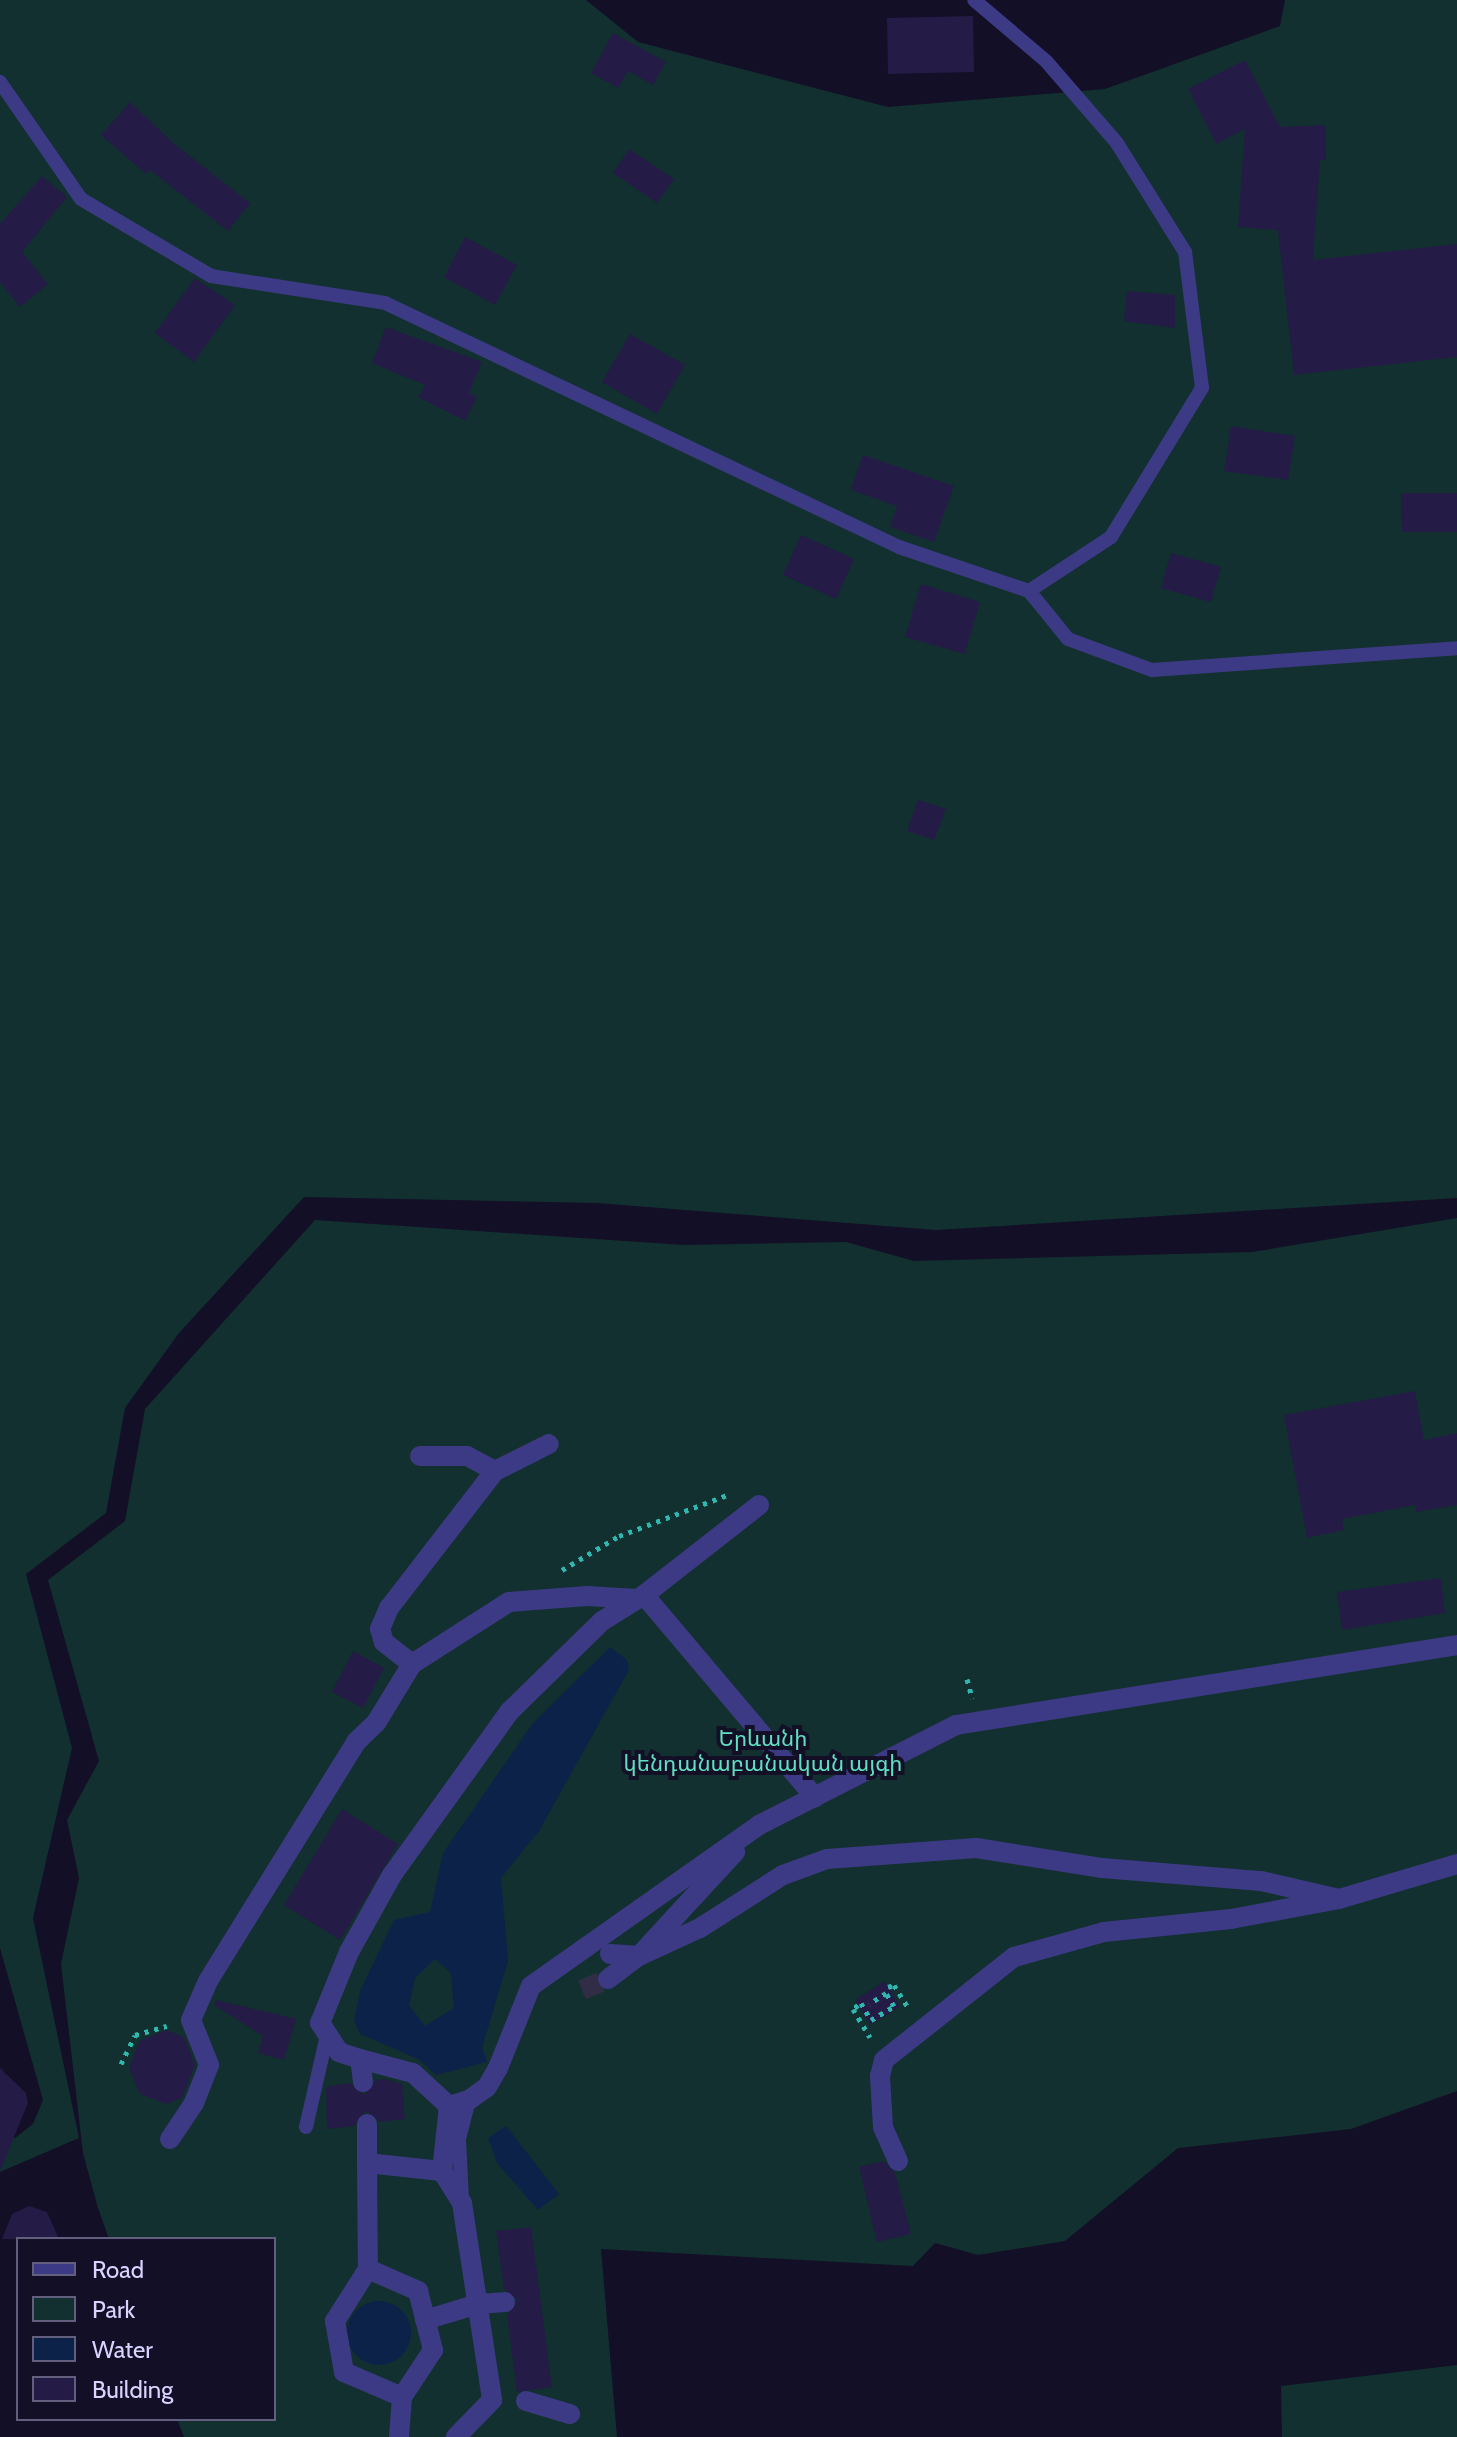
<!DOCTYPE html>
<html>
<head>
<meta charset="utf-8">
<style>
	body { margin:0 }
	#map { position:relative; width:1457px; height:2437px; overflow:hidden; background:#130f26; font-family:Cabin,"Noto Sans Armenian",sans-serif }
	div>[style] { position:absolute }
	.green>* { inset:0; background:#12302f }
	.water>* { inset:0; background:#0c2248 }
	.round { border-radius:50% }
	.building>* { inset:0; background:#241b47 }
	.street-tunnel>* { height:20px; margin-top:-10px; transform-origin:0; background:repeating-linear-gradient(90deg,#312d47 0 20px,transparent 0 30px) }
	.path>* { height:5px; margin-top:-2.5px; transform-origin:0; background:repeating-linear-gradient(90deg,#2fb8b0 0 4px,transparent 0 10px) }
	.lane>* { height:14px; margin:-7px; padding:0 7px; transform-origin:7px; border-radius:7px; background:#3d3a85 }
	.street>* { height:20px; margin:-10px; padding:0 10px; transform-origin:10px; border-radius:10px; background:#3d3a85 }
	span { translate:-50% -50%; white-space:nowrap; text-align:center; line-height:1.15; -webkit-text-stroke:8px #130f26; paint-order:stroke }
	.park-label { font-size:22px; color:#5fe0c0 }
	.legend { position:absolute; left:16px; top:2237px; width:260px; height:184px; box-sizing:border-box; background:#130f26; border:2px solid #625e7d; margin:0; padding:10px 14px; list-style:none; font-size:24px; color:#d9d4ff }
	.legend li { display:flex; align-items:center; gap:16px; height:40px }
	.legend b { width:40px; border:2px solid #625e7d }
</style>
</head>
<body>
<div id="map">
	<div class="green">
		<i style="clip-path:polygon(0 0,586px 0,638px 42px,888px 107px,1105px 89px,1280px 26px,1285px 0,1457px 0,1457px 1198px,936px 1230px,597px 1203px,304px 1197px,179px 1333px,125px 1408px,106px 1513px,26px 1574px,72px 1748px,33px 1918px,79px 2138px,0 2172px,0 2139px,15px 2138px,33px 2124px,43px 2100px,0 1948px)"></i>
		<i style="clip-path:polygon(1457px 1218px,1457px 2091px,1351px 2129px,1178px 2148px,1065px 2241px,978px 2255px,935px 2243px,913px 2266px,601px 2249px,617px 2437px,184px 2437px,177px 2419px,274px 2419px,274px 2239px,109px 2239px,98px 2208px,83px 2153px,61px 1964px,79px 1878px,67px 1820px,99px 1761px,48px 1580px,125px 1521px,145px 1409px,315px 1220px,684px 1245px,846px 1242px,914px 1261px,1252px 1252px)"></i>
		<i style="clip-path:polygon(1457px 2365px,1457px 2437px,1282px 2437px,1281px 2386px)"></i>
	</div>
	<div class="water">
		<i style="clip-path:polygon(evenodd,610px 1647px,627px 1660px,629px 1670px,539px 1831px,501px 1878px,508px 1961px,482px 2048px,487px 2062px,436px 2075px,418px 2059px,360px 2034px,354px 2021px,360px 1991px,394px 1920px,430px 1912px,443px 1853px,533px 1723px,610px 1647px,435px 1959px,451px 1973px,454px 2008px,425px 2026px,409px 2005px,415px 1978px,435px 1959px)"></i>
		<i style="clip-path:polygon(506px 2126px,559px 2194px,538px 2210px,497px 2163px,488px 2138px)"></i>
		<i class="round" style="left:347px;top:2301px;width:64px;height:64px"></i>
	</div>
	<div class="building">
		<i style="clip-path:polygon(973px 16px,974px 72px,888px 74px,887px 18px)"></i>
		<i style="clip-path:polygon(613px 33px,666px 62px,653px 85px,628px 71px,618px 88px,591px 73px)"></i>
		<i style="clip-path:polygon(1245px 60px,1280px 127px,1325px 125px,1326px 160px,1320px 160px,1313px 260px,1457px 244px,1457px 357px,1294px 375px,1278px 230px,1238px 227px,1245px 129px,1216px 144px,1188px 89px)"></i>
		<i style="clip-path:polygon(130px 102px,173px 143px,250px 203px,228px 231px,150px 170px,146px 174px,101px 135px)"></i>
		<i style="clip-path:polygon(629px 149px,674px 179px,657px 203px,613px 173px)"></i>
		<i style="clip-path:polygon(42px 176px,67px 197px,22px 252px,48px 284px,20px 307px,0 282px,0 224px)"></i>
		<i style="clip-path:polygon(465px 237px,517px 265px,495px 305px,444px 277px)"></i>
		<i style="clip-path:polygon(195px 278px,235px 305px,194px 362px,155px 333px)"></i>
		<i style="clip-path:polygon(1127px 291px,1175px 295px,1175px 328px,1124px 321px)"></i>
		<i style="clip-path:polygon(386px 327px,482px 362px,469px 393px,477px 397px,465px 421px,418px 397px,425px 385px,372px 363px)"></i>
		<i style="clip-path:polygon(630px 334px,685px 365px,657px 414px,602px 382px)"></i>
		<i style="clip-path:polygon(1231px 426px,1295px 436px,1288px 480px,1224px 471px)"></i>
		<i style="clip-path:polygon(863px 455px,954px 486px,934px 542px,890px 527px,897px 506px,851px 490px)"></i>
		<i style="clip-path:polygon(1401px 493px,1457px 493px,1457px 532px,1402px 532px)"></i>
		<i style="clip-path:polygon(801px 535px,854px 559px,836px 599px,783px 575px)"></i>
		<i style="clip-path:polygon(1171px 553px,1221px 567px,1211px 602px,1161px 588px)"></i>
		<i style="clip-path:polygon(921px 584px,980px 602px,965px 654px,905px 637px)"></i>
		<i style="clip-path:polygon(918px 800px,946px 809px,934px 840px,907px 831px)"></i>
		<i style="clip-path:polygon(1415px 1391px,1424px 1440px,1457px 1433px,1457px 1505px,1416px 1512px,1415px 1505px,1342px 1519px,1344px 1530px,1307px 1538px,1284px 1415px)"></i>
		<i style="clip-path:polygon(1441px 1578px,1445px 1613px,1342px 1630px,1337px 1592px)"></i>
		<i style="clip-path:polygon(353px 1651px,384px 1668px,363px 1708px,332px 1692px)"></i>
		<i style="clip-path:polygon(342px 1809px,398px 1844px,340px 1940px,284px 1905px)"></i>
		<i style="clip-path:polygon(885px 1981px,900px 2007px,870px 2025px,855px 2000px)"></i>
		<i style="clip-path:polygon(216px 2000px,296px 2019px,284px 2060px,258px 2053px,263px 2036px,214px 2005px)"></i>
		<i style="clip-path:polygon(166px 2030px,184px 2037px,195px 2065px,182px 2098px,166px 2104px,140px 2094px,129px 2067px,140px 2041px)"></i>
		<i style="clip-path:polygon(0 2068px,26px 2093px,28px 2103px,0 2171px)"></i>
		<i style="clip-path:polygon(385px 2079px,402px 2084px,405px 2119px,380px 2122px,366px 2111px,354px 2126px,327px 2129px,326px 2087px,350px 2083px,364px 2095px,376px 2080px)"></i>
		<i style="clip-path:polygon(884px 2161px,895px 2173px,911px 2234px,877px 2242px,859px 2167px)"></i>
		<i style="clip-path:polygon(29px 2206px,47px 2212px,59px 2239px,2px 2239px,12px 2214px)"></i>
		<i style="clip-path:polygon(531px 2227px,552px 2387px,517px 2392px,507px 2315px,518px 2300px,504px 2289px,496px 2231px)"></i>
	</div>
	<div class="street-tunnel">
		<i style="left:582px;top:1990px;width:28px;rotate:-23deg"></i>
	</div>
	<div class="path">
		<i style="left:562px;top:1570px;width:66px;rotate:-30.8deg"></i>
		<i style="left:619px;top:1536px;width:116px;rotate:-20.8deg"></i>
		<i style="left:967px;top:1679px;width:20px;rotate:75deg"></i>
		<i style="left:888px;top:1987px;width:6px;rotate:-18deg"></i>
		<i style="left:894px;top:1985px;width:28px;rotate:58deg"></i>
		<i style="left:861px;top:2003px;width:20px;rotate:60deg"></i>
		<i style="left:871px;top:2020px;width:27px;rotate:-31deg"></i>
		<i style="left:894px;top:2006px;width:15px;rotate:-122deg"></i>
		<i style="left:886px;top:1993px;width:20px;rotate:147deg"></i>
		<i style="left:858px;top:2005px;width:6px;rotate:141deg"></i>
		<i style="left:853px;top:2009px;width:33px;rotate:59deg"></i>
		<i style="left:121px;top:2064px;width:32px;rotate:-64deg"></i>
		<i style="left:135px;top:2035px;width:33px;rotate:-16deg"></i>
	</div>
	<div class="lane">
		<i style="left:0;top:82px;width:142px;rotate:55.3deg"></i>
		<i style="left:81px;top:199px;width:151px;rotate:30.6deg"></i>
		<i style="left:211px;top:276px;width:176px;rotate:8.8deg"></i>
		<i style="left:385px;top:303px;width:569px;rotate:25.39deg"></i>
		<i style="left:899px;top:547px;width:137px;rotate:18.7deg"></i>
		<i style="left:1029px;top:591px;width:98px;rotate:-33.4deg"></i>
		<i style="left:1111px;top:537px;width:175px;rotate:-58.6deg"></i>
		<i style="left:1202px;top:388px;width:137px;rotate:-97.1deg"></i>
		<i style="left:1185px;top:252px;width:128px;rotate:-122deg"></i>
		<i style="left:1117px;top:143px;width:108px;rotate:-130.9deg"></i>
		<i style="left:1046px;top:61px;width:94px;rotate:-139.7deg"></i>
		<i style="left:1029px;top:591px;width:62px;rotate:50.9deg"></i>
		<i style="left:1068px;top:639px;width:90px;rotate:20.3deg"></i>
		<i style="left:1152px;top:670px;width:306px;rotate:-4.1deg"></i>
		<i style="left:306px;top:2127px;width:89px;rotate:-77.1deg"></i>
		<i style="left:462px;top:2199px;width:60px;rotate:-92.9deg"></i>
		<i style="left:459px;top:2139px;width:40px;rotate:-75.6deg"></i>
	</div>
	<div class="street">
		<i style="left:420px;top:1456px;width:47px"></i>
		<i style="left:467px;top:1456px;width:32px;rotate:28deg"></i>
		<i style="left:644px;top:1595px;width:146px;rotate:-38deg"></i>
		<i style="left:412px;top:1664px;width:36px;rotate:-142deg"></i>
		<i style="left:384px;top:1642px;width:14px;rotate:-107deg"></i>
		<i style="left:380px;top:1629px;width:23px;rotate:-67deg"></i>
		<i style="left:389px;top:1608px;width:173px;rotate:-52.3deg"></i>
		<i style="left:495px;top:1471px;width:60px;rotate:-26.6deg"></i>
		<i style="left:610px;top:1954px;width:29px;rotate:4deg"></i>
		<i style="left:639px;top:1956px;width:67px;rotate:-24.7deg"></i>
		<i style="left:700px;top:1928px;width:98px;rotate:-32.6deg"></i>
		<i style="left:783px;top:1875px;width:47px;rotate:-20deg"></i>
		<i style="left:827px;top:1859px;width:149px;rotate:-4.2deg"></i>
		<i style="left:976px;top:1848px;width:128px;rotate:9deg"></i>
		<i style="left:1102px;top:1868px;width:160px;rotate:4.7deg"></i>
		<i style="left:1261px;top:1881px;width:80px;rotate:13deg"></i>
		<i style="left:608px;top:1979px;width:39px;rotate:-37deg"></i>
		<i style="left:639px;top:1956px;width:142px;rotate:-47.3deg"></i>
		<i style="left:360px;top:2059px;width:55px;rotate:14.8deg"></i>
		<i style="left:413px;top:2073px;width:49px;rotate:42.5deg"></i>
		<i style="left:449px;top:2106px;width:21px;rotate:-17deg"></i>
		<i style="left:469px;top:2100px;width:22px;rotate:-36deg"></i>
		<i style="left:487px;top:2087px;width:22px;rotate:-60deg"></i>
		<i style="left:498px;top:2068px;width:88px;rotate:-68.1deg"></i>
		<i style="left:531px;top:1986px;width:279px;rotate:-35.2deg"></i>
		<i style="left:759px;top:1825px;width:221px;rotate:-26.9deg"></i>
		<i style="left:956px;top:1725px;width:507px;rotate:-9.07deg"></i>
		<i style="left:363px;top:2082px;width:23px;rotate:-97deg"></i>
		<i style="left:360px;top:2059px;width:22px;rotate:-162deg"></i>
		<i style="left:339px;top:2052px;width:35px;rotate:-123deg"></i>
		<i style="left:320px;top:2023px;width:77px;rotate:-67.8deg"></i>
		<i style="left:349px;top:1952px;width:88px;rotate:-60.8deg"></i>
		<i style="left:392px;top:1875px;width:201px;rotate:-54.3deg"></i>
		<i style="left:509px;top:1712px;width:130px;rotate:-44.4deg"></i>
		<i style="left:602px;top:1621px;width:49px;rotate:-31.8deg"></i>
		<i style="left:644px;top:1595px;width:265px;rotate:49.8deg"></i>
		<i style="left:449px;top:2106px;width:65px;rotate:96.1deg"></i>
		<i style="left:442px;top:2171px;width:38px;rotate:58deg"></i>
		<i style="left:462px;top:2203px;width:199px;rotate:81.3deg"></i>
		<i style="left:492px;top:2400px;width:52px;rotate:134.2deg"></i>
		<i style="left:367px;top:2124px;width:39px;rotate:90deg"></i>
		<i style="left:367px;top:2163px;width:75px;rotate:6.1deg"></i>
		<i style="left:170px;top:2139px;width:43px;rotate:-56.3deg"></i>
		<i style="left:194px;top:2103px;width:41px;rotate:-68.5deg"></i>
		<i style="left:209px;top:2065px;width:48px;rotate:-111.8deg"></i>
		<i style="left:191px;top:2020px;width:43px;rotate:-66.4deg"></i>
		<i style="left:208px;top:1981px;width:281px;rotate:-58.2deg"></i>
		<i style="left:356px;top:1742px;width:28px;rotate:-44deg"></i>
		<i style="left:376px;top:1723px;width:69px;rotate:-58.6deg"></i>
		<i style="left:412px;top:1664px;width:115px;rotate:-32.6deg"></i>
		<i style="left:509px;top:1602px;width:78px;rotate:-4.4deg"></i>
		<i style="left:587px;top:1596px;width:50px;rotate:3.4deg"></i>
		<i style="left:898px;top:2161px;width:37px;rotate:-114deg"></i>
		<i style="left:883px;top:2127px;width:51px;rotate:-93.4deg"></i>
		<i style="left:880px;top:2076px;width:16px;rotate:-76deg"></i>
		<i style="left:884px;top:2060px;width:166px;rotate:-38.4deg"></i>
		<i style="left:1014px;top:1957px;width:93px;rotate:-15.5deg"></i>
		<i style="left:1104px;top:1932px;width:128px;rotate:-5.8deg"></i>
		<i style="left:1231px;top:1919px;width:110px;rotate:-10.5deg"></i>
		<i style="left:1339px;top:1899px;width:123px;rotate:-16.5deg"></i>
		<i style="left:367px;top:2163px;width:106px;rotate:89.5deg"></i>
		<i style="left:368px;top:2269px;width:55px;rotate:23.7deg"></i>
		<i style="left:418px;top:2291px;width:61px;rotate:75.7deg"></i>
		<i style="left:433px;top:2350px;width:56px;rotate:123.4deg"></i>
		<i style="left:402px;top:2397px;width:40px;rotate:94.3deg"></i>
		<i style="left:368px;top:2269px;width:62px;rotate:122.4deg"></i>
		<i style="left:335px;top:2321px;width:52px;rotate:80deg"></i>
		<i style="left:344px;top:2372px;width:63px;rotate:23.3deg"></i>
		<i style="left:425px;top:2320px;width:55px;rotate:-16.8deg"></i>
		<i style="left:478px;top:2304px;width:27px;rotate:-4deg"></i>
		<i style="left:526px;top:2401px;width:46px;rotate:16.5deg"></i>
	</div>
	<div class="park-label">
		<span style="left:763px;top:1751px">Երևանի<br>կենդանաբանական այգի</span>
	</div>
	<ul class="legend">
	<li><b style="height:10px;background:#3d3a85"></b>Road</li>
	<li><b style="height:22px;background:#12302f"></b>Park</li>
	<li><b style="height:22px;background:#0c2248"></b>Water</li>
	<li><b style="height:22px;background:#241b47"></b>Building</li>
	</ul>
</div>
</body>
</html>
